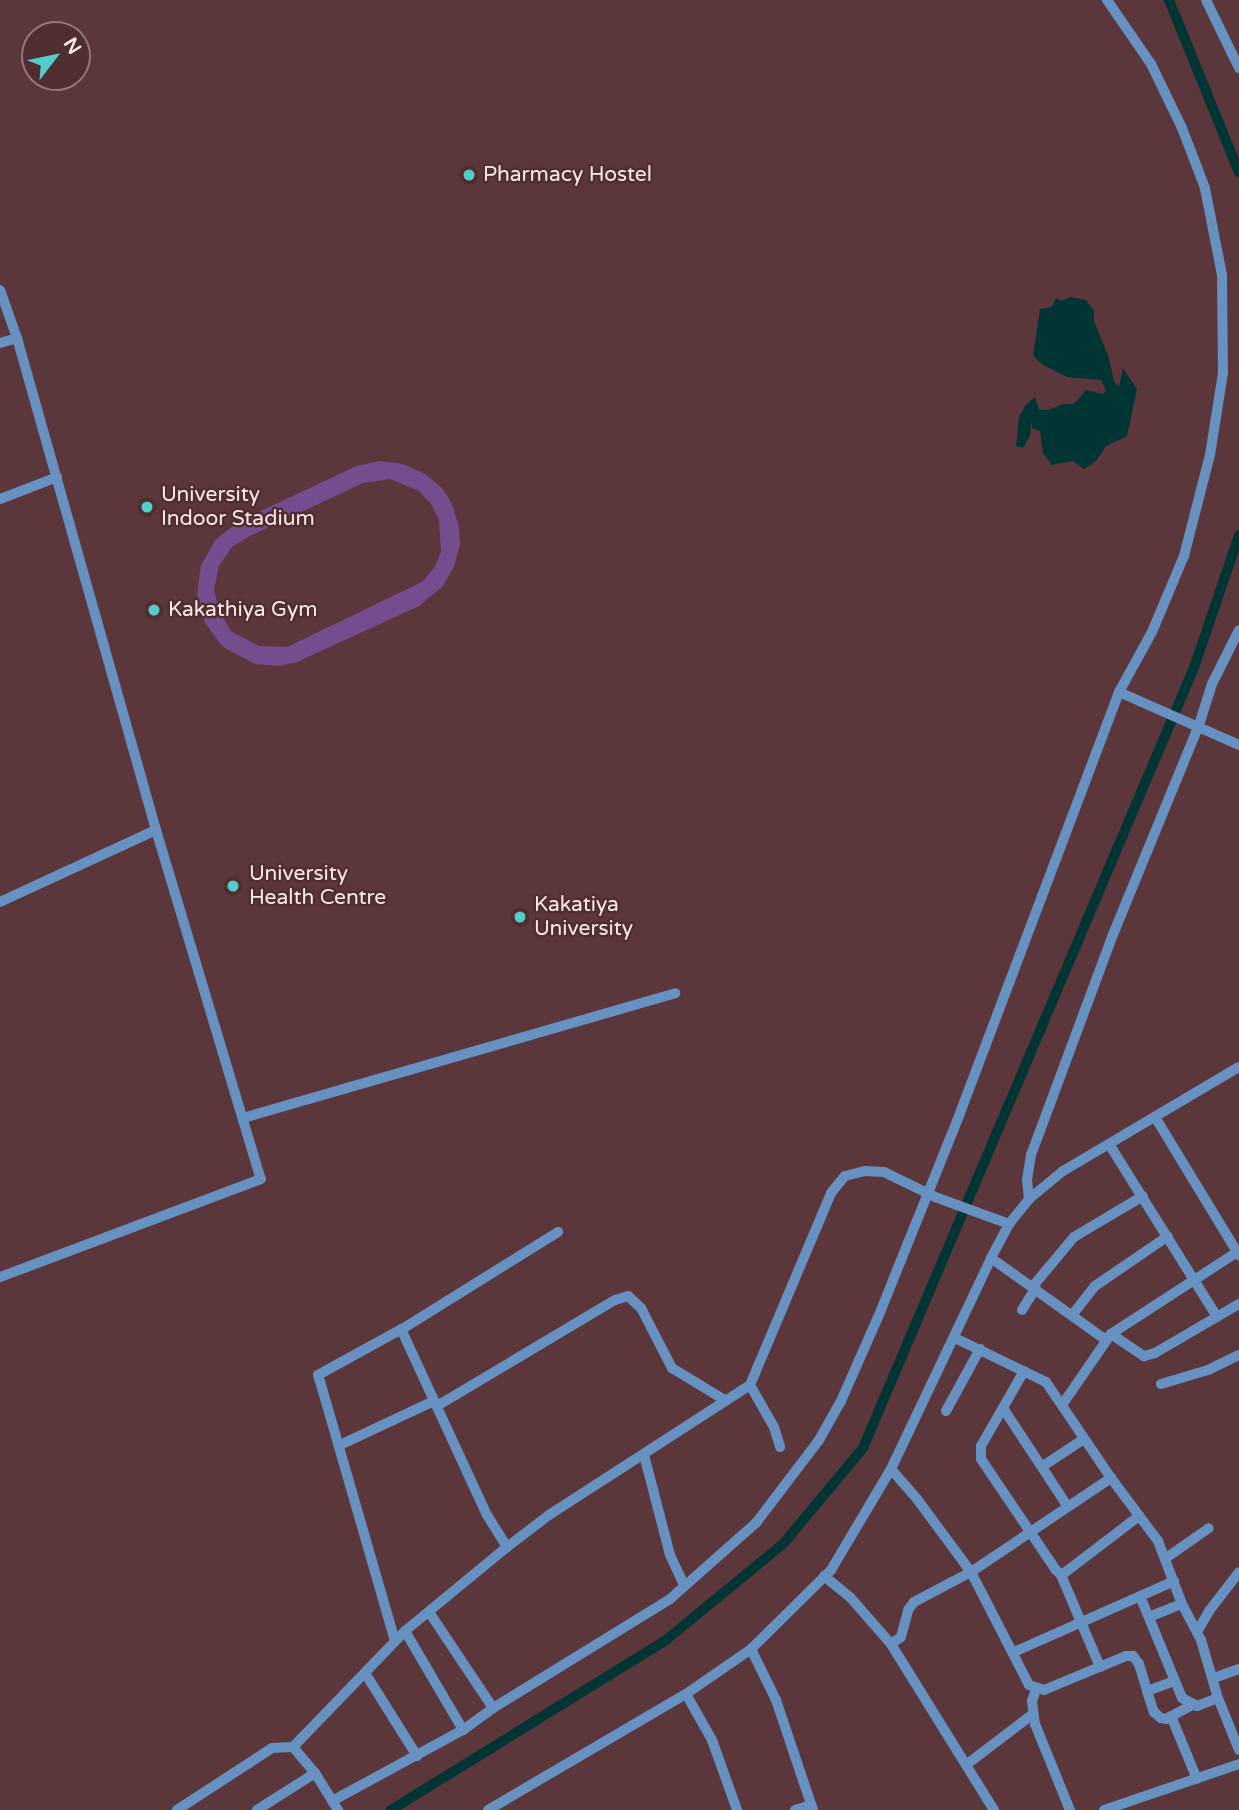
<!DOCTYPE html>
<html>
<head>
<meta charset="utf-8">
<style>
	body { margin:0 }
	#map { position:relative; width:1239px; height:1810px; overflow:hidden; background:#5b373c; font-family:"Varela Round",sans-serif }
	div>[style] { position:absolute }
	.green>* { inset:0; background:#754d8e }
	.water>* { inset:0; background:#003533 }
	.canal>* { height:10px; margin:-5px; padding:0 5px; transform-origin:5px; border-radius:5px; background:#003533 }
	.minor>* { height:10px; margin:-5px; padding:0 5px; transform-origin:5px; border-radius:5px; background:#6691c1 }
	.dots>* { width:19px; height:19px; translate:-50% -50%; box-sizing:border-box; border:4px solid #502d31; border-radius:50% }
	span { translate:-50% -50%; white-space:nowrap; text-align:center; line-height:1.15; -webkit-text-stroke:5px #502d31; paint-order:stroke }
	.poi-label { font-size:21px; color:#feebec }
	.left { translate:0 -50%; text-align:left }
	.north { position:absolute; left:21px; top:21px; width:70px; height:70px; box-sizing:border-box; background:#502d31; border:2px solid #96797c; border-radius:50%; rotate:58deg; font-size:19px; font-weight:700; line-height:28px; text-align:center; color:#feebec }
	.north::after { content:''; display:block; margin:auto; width:24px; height:32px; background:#54cdc8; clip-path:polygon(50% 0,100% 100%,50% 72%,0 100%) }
</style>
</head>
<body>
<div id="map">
	<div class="green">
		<i style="clip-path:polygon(evenodd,380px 461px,403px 464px,425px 474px,443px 489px,452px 504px,459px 527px,460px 544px,454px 567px,442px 587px,419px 606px,297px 662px,279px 666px,255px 664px,223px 647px,205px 623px,197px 594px,201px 565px,216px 539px,240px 521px,356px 466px,380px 461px,390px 479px,419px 491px,431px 504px,439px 520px,441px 552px,434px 568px,422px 582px,287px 647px,259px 646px,231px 631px,219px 611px,214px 589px,219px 566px,232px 547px,248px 537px,363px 483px,390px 479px)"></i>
	</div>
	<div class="water">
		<i style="clip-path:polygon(1071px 297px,1086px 300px,1094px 311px,1094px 321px,1109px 358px,1114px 382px,1119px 386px,1123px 368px,1137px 389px,1127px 436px,1106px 446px,1096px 461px,1084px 469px,1073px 461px,1052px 465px,1043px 453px,1040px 431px,1032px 428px,1031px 420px,1030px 436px,1023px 448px,1016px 446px,1019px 417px,1025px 406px,1035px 397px,1039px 410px,1048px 410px,1063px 404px,1074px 404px,1086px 390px,1103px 394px,1106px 391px,1101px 380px,1067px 377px,1043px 365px,1033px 356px,1040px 309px,1052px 307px,1056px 298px,1061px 301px)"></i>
	</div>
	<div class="canal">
		<i style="left:1169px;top:0;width:186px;rotate:67.9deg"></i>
		<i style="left:391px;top:1810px;width:323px;rotate:-31.7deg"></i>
		<i style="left:666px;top:1640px;width:151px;rotate:-39.4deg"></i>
		<i style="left:783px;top:1544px;width:125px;rotate:-50.2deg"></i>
		<i style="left:863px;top:1448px;width:850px;rotate:-67.02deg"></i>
		<i style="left:1195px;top:665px;width:137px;rotate:-71.3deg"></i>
	</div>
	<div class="minor">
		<i style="left:1206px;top:0;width:76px;rotate:64.1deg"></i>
		<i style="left:0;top:290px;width:51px;rotate:70.5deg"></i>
		<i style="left:17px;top:338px;width:511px;rotate:74.22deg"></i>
		<i style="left:156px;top:830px;width:364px;rotate:73.3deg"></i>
		<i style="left:261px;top:1179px;width:279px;rotate:159.4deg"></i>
		<i style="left:0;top:343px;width:18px;rotate:-16deg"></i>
		<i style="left:0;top:499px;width:61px;rotate:-21.1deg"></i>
		<i style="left:1119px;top:692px;width:131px;rotate:23.8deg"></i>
		<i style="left:0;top:902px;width:172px;rotate:-24.8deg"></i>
		<i style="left:1155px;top:1117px;width:162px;rotate:58.7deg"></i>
		<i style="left:243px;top:1118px;width:450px;rotate:-16.1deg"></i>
		<i style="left:1109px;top:1144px;width:204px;rotate:58deg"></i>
		<i style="left:1029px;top:1199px;width:19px;rotate:-96deg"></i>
		<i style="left:1027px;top:1180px;width:25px;rotate:-81deg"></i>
		<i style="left:1031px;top:1155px;width:233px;rotate:-69.6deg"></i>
		<i style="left:1112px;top:937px;width:229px;rotate:-67.7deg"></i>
		<i style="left:1199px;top:725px;width:43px;rotate:-72.4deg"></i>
		<i style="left:1212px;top:684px;width:60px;rotate:-63.4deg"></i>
		<i style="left:991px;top:1258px;width:141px;rotate:35.5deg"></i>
		<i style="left:1033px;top:1286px;width:64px;rotate:-50.1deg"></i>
		<i style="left:1074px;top:1237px;width:80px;rotate:-30.7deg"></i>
		<i style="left:1022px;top:1310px;width:26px;rotate:-58deg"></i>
		<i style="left:1073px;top:1314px;width:36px;rotate:-52deg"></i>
		<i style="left:1095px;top:1286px;width:88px;rotate:-34.4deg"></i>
		<i style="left:401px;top:1329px;width:205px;rotate:65.2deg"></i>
		<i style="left:487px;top:1515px;width:38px;rotate:58deg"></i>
		<i style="left:1111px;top:1334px;width:40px;rotate:34deg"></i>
		<i style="left:1144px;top:1356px;width:11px;rotate:-15deg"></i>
		<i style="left:1155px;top:1353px;width:97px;rotate:-30.3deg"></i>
		<i style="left:955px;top:1338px;width:101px;rotate:25.8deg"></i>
		<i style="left:1046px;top:1382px;width:116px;rotate:55.9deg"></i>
		<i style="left:1111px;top:1478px;width:79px;rotate:53.3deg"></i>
		<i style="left:1158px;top:1541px;width:67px;rotate:69.1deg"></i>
		<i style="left:1182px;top:1604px;width:41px;rotate:62.2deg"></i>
		<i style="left:1201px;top:1640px;width:60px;rotate:73.7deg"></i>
		<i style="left:1218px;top:1698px;width:56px;rotate:68deg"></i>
		<i style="left:1024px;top:1371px;width:86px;rotate:119.8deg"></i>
		<i style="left:981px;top:1446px;width:13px;rotate:90deg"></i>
		<i style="left:981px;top:1459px;width:134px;rotate:56deg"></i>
		<i style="left:1056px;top:1570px;width:7px;rotate:45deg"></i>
		<i style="left:1061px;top:1575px;width:7px;rotate:-34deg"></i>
		<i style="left:1067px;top:1571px;width:91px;rotate:-37.4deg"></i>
		<i style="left:1161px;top:1384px;width:49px;rotate:-16.6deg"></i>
		<i style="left:1208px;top:1370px;width:34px;rotate:-26deg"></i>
		<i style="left:750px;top:1385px;width:48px;rotate:60.3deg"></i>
		<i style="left:774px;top:1427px;width:21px;rotate:73deg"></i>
		<i style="left:1062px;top:1405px;width:86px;rotate:-55.4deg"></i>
		<i style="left:1111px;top:1334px;width:153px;rotate:-33deg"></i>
		<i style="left:437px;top:1406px;width:207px;rotate:-30.8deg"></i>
		<i style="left:615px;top:1300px;width:14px;rotate:-17deg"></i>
		<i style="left:628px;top:1296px;width:18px;rotate:43deg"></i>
		<i style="left:641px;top:1308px;width:68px;rotate:62.7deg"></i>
		<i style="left:672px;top:1368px;width:63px;rotate:31.4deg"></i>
		<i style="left:1003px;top:1408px;width:118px;rotate:56.7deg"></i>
		<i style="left:946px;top:1411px;width:71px;rotate:-61.3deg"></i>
		<i style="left:340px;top:1445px;width:104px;rotate:-25.1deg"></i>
		<i style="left:644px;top:1455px;width:103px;rotate:75.4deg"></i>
		<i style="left:670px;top:1555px;width:33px;rotate:65deg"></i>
		<i style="left:1043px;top:1466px;width:49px;rotate:-33.4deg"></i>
		<i style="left:891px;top:1469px;width:40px;rotate:49deg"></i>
		<i style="left:917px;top:1499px;width:91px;rotate:53.5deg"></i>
		<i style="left:971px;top:1572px;width:127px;rotate:62.8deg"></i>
		<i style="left:1029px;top:1685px;width:16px;rotate:18deg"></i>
		<i style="left:1044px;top:1690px;width:89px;rotate:-22.5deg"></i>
		<i style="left:1126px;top:1656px;width:7px"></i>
		<i style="left:1133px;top:1656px;width:10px;rotate:53deg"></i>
		<i style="left:1139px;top:1664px;width:28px;rotate:73deg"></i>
		<i style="left:1147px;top:1691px;width:29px;rotate:-20deg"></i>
		<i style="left:1166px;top:1558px;width:52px;rotate:-34.9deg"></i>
		<i style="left:1061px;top:1575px;width:100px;rotate:67deg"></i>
		<i style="left:824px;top:1576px;width:33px;rotate:39deg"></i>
		<i style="left:850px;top:1597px;width:62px;rotate:48.9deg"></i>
		<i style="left:891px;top:1644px;width:195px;rotate:58.2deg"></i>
		<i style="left:1140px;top:1596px;width:110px;rotate:67.6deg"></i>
		<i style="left:1182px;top:1698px;width:17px;rotate:28deg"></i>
		<i style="left:1197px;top:1706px;width:22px;rotate:-21deg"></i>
		<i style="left:1149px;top:1617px;width:35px;rotate:-22deg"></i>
		<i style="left:405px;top:1631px;width:115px;rotate:59.6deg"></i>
		<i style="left:1197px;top:1632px;width:24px;rotate:-60deg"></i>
		<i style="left:1209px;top:1611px;width:49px;rotate:-52.4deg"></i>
		<i style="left:395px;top:1641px;width:277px;rotate:-106.1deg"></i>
		<i style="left:318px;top:1375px;width:102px;rotate:-28.8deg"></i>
		<i style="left:407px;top:1326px;width:178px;rotate:-31.9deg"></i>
		<i style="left:891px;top:1644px;width:12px;rotate:-35deg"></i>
		<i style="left:901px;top:1637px;width:28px;rotate:-75deg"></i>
		<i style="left:908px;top:1610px;width:10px;rotate:-53deg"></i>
		<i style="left:914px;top:1602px;width:64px;rotate:-27.8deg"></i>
		<i style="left:971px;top:1572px;width:169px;rotate:-33.9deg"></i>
		<i style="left:751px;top:1649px;width:57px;rotate:63.9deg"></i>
		<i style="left:776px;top:1700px;width:116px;rotate:71.4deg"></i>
		<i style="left:1014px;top:1652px;width:175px;rotate:-23.9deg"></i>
		<i style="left:365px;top:1673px;width:98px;rotate:57.9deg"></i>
		<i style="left:1214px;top:1678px;width:27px;rotate:-20deg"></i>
		<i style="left:1036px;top:1689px;width:13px;rotate:108deg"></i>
		<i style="left:1032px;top:1701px;width:23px;rotate:83deg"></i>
		<i style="left:1035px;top:1724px;width:93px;rotate:67.9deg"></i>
		<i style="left:1147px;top:1691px;width:22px;rotate:72deg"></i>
		<i style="left:1154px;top:1712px;width:9px;rotate:41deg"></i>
		<i style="left:1161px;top:1718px;width:5px;rotate:11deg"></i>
		<i style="left:1166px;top:1719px;width:30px;rotate:-28deg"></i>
		<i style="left:686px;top:1694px;width:53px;rotate:60.5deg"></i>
		<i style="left:712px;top:1740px;width:74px;rotate:70.3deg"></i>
		<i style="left:493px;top:1708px;width:208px;rotate:-31.6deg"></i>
		<i style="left:670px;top:1599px;width:115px;rotate:-41.5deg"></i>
		<i style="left:756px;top:1523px;width:104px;rotate:-52.8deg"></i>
		<i style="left:819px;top:1440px;width:45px;rotate:-60.6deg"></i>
		<i style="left:841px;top:1401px;width:94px;rotate:-66.2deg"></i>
		<i style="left:879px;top:1315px;width:218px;rotate:-68.1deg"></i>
		<i style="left:960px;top:1113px;width:450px;rotate:-69.3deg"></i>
		<i style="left:1119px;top:692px;width:68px;rotate:-61.2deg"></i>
		<i style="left:1152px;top:632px;width:82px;rotate:-67.2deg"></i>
		<i style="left:1184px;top:556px;width:104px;rotate:-75.6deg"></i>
		<i style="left:1210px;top:455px;width:83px;rotate:-81deg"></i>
		<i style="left:1223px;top:373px;width:98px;rotate:-90.6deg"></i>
		<i style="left:1222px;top:275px;width:89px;rotate:-101.1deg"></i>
		<i style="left:1205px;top:188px;width:64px;rotate:-111deg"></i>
		<i style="left:1182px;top:128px;width:71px;rotate:-115.8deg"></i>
		<i style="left:1151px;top:64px;width:78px;rotate:-124.5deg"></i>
		<i style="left:1171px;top:1716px;width:68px;rotate:67.6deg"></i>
		<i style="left:293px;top:1747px;width:161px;rotate:-46deg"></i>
		<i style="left:405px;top:1631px;width:132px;rotate:-39.5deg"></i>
		<i style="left:507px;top:1547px;width:53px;rotate:-37.3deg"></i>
		<i style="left:549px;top:1515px;width:239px;rotate:-32.9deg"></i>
		<i style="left:750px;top:1385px;width:208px;rotate:-67.1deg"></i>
		<i style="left:831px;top:1193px;width:22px;rotate:-51deg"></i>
		<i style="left:845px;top:1176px;width:21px;rotate:-14deg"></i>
		<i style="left:865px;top:1171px;width:19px;rotate:3deg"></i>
		<i style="left:884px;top:1172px;width:57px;rotate:26.1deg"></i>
		<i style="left:935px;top:1197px;width:79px;rotate:20deg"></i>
		<i style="left:966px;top:1765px;width:84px;rotate:-37.3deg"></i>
		<i style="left:332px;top:1801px;width:149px;rotate:-28.5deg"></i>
		<i style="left:463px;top:1730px;width:37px;rotate:-36deg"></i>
		<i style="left:493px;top:1708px;width:115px;rotate:-123.7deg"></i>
		<i style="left:177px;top:1810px;width:113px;rotate:-33.1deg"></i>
		<i style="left:272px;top:1748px;width:21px;rotate:-3deg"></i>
		<i style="left:293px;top:1747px;width:34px;rotate:50deg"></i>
		<i style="left:315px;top:1773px;width:44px;rotate:58.1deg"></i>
		<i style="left:257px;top:1810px;width:69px;rotate:-32.5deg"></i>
		<i style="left:488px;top:1810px;width:229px;rotate:-30.4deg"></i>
		<i style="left:686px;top:1694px;width:79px;rotate:-34.7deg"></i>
		<i style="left:751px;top:1649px;width:112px;rotate:-44.6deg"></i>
		<i style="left:831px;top:1570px;width:117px;rotate:-59.3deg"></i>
		<i style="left:891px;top:1469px;width:233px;rotate:-64.6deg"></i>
		<i style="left:991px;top:1258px;width:38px;rotate:-62deg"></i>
		<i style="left:1009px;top:1224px;width:32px;rotate:-51deg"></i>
		<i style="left:1029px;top:1199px;width:44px;rotate:-39.5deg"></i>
		<i style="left:1063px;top:1171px;width:204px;rotate:-30.6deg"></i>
		<i style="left:795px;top:1810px;width:17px;rotate:-17deg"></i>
		<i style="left:1104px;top:1810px;width:143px;rotate:-18.8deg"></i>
	</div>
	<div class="dots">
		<i style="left:469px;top:175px;background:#54cdc8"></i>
		<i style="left:147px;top:507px;background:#54cdc8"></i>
		<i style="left:154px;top:610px;background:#54cdc8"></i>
		<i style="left:233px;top:886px;background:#54cdc8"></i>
		<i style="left:520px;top:917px;background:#54cdc8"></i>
	</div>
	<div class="poi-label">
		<span class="left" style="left:483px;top:175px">Pharmacy Hostel</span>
		<span class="left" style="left:161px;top:507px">University<br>Indoor Stadium</span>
		<span class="left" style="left:168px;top:610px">Kakathiya Gym</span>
		<span class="left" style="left:249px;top:886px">University<br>Health Centre</span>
		<span class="left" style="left:534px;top:917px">Kakatiya<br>University</span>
	</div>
	<div class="north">N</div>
</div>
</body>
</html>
